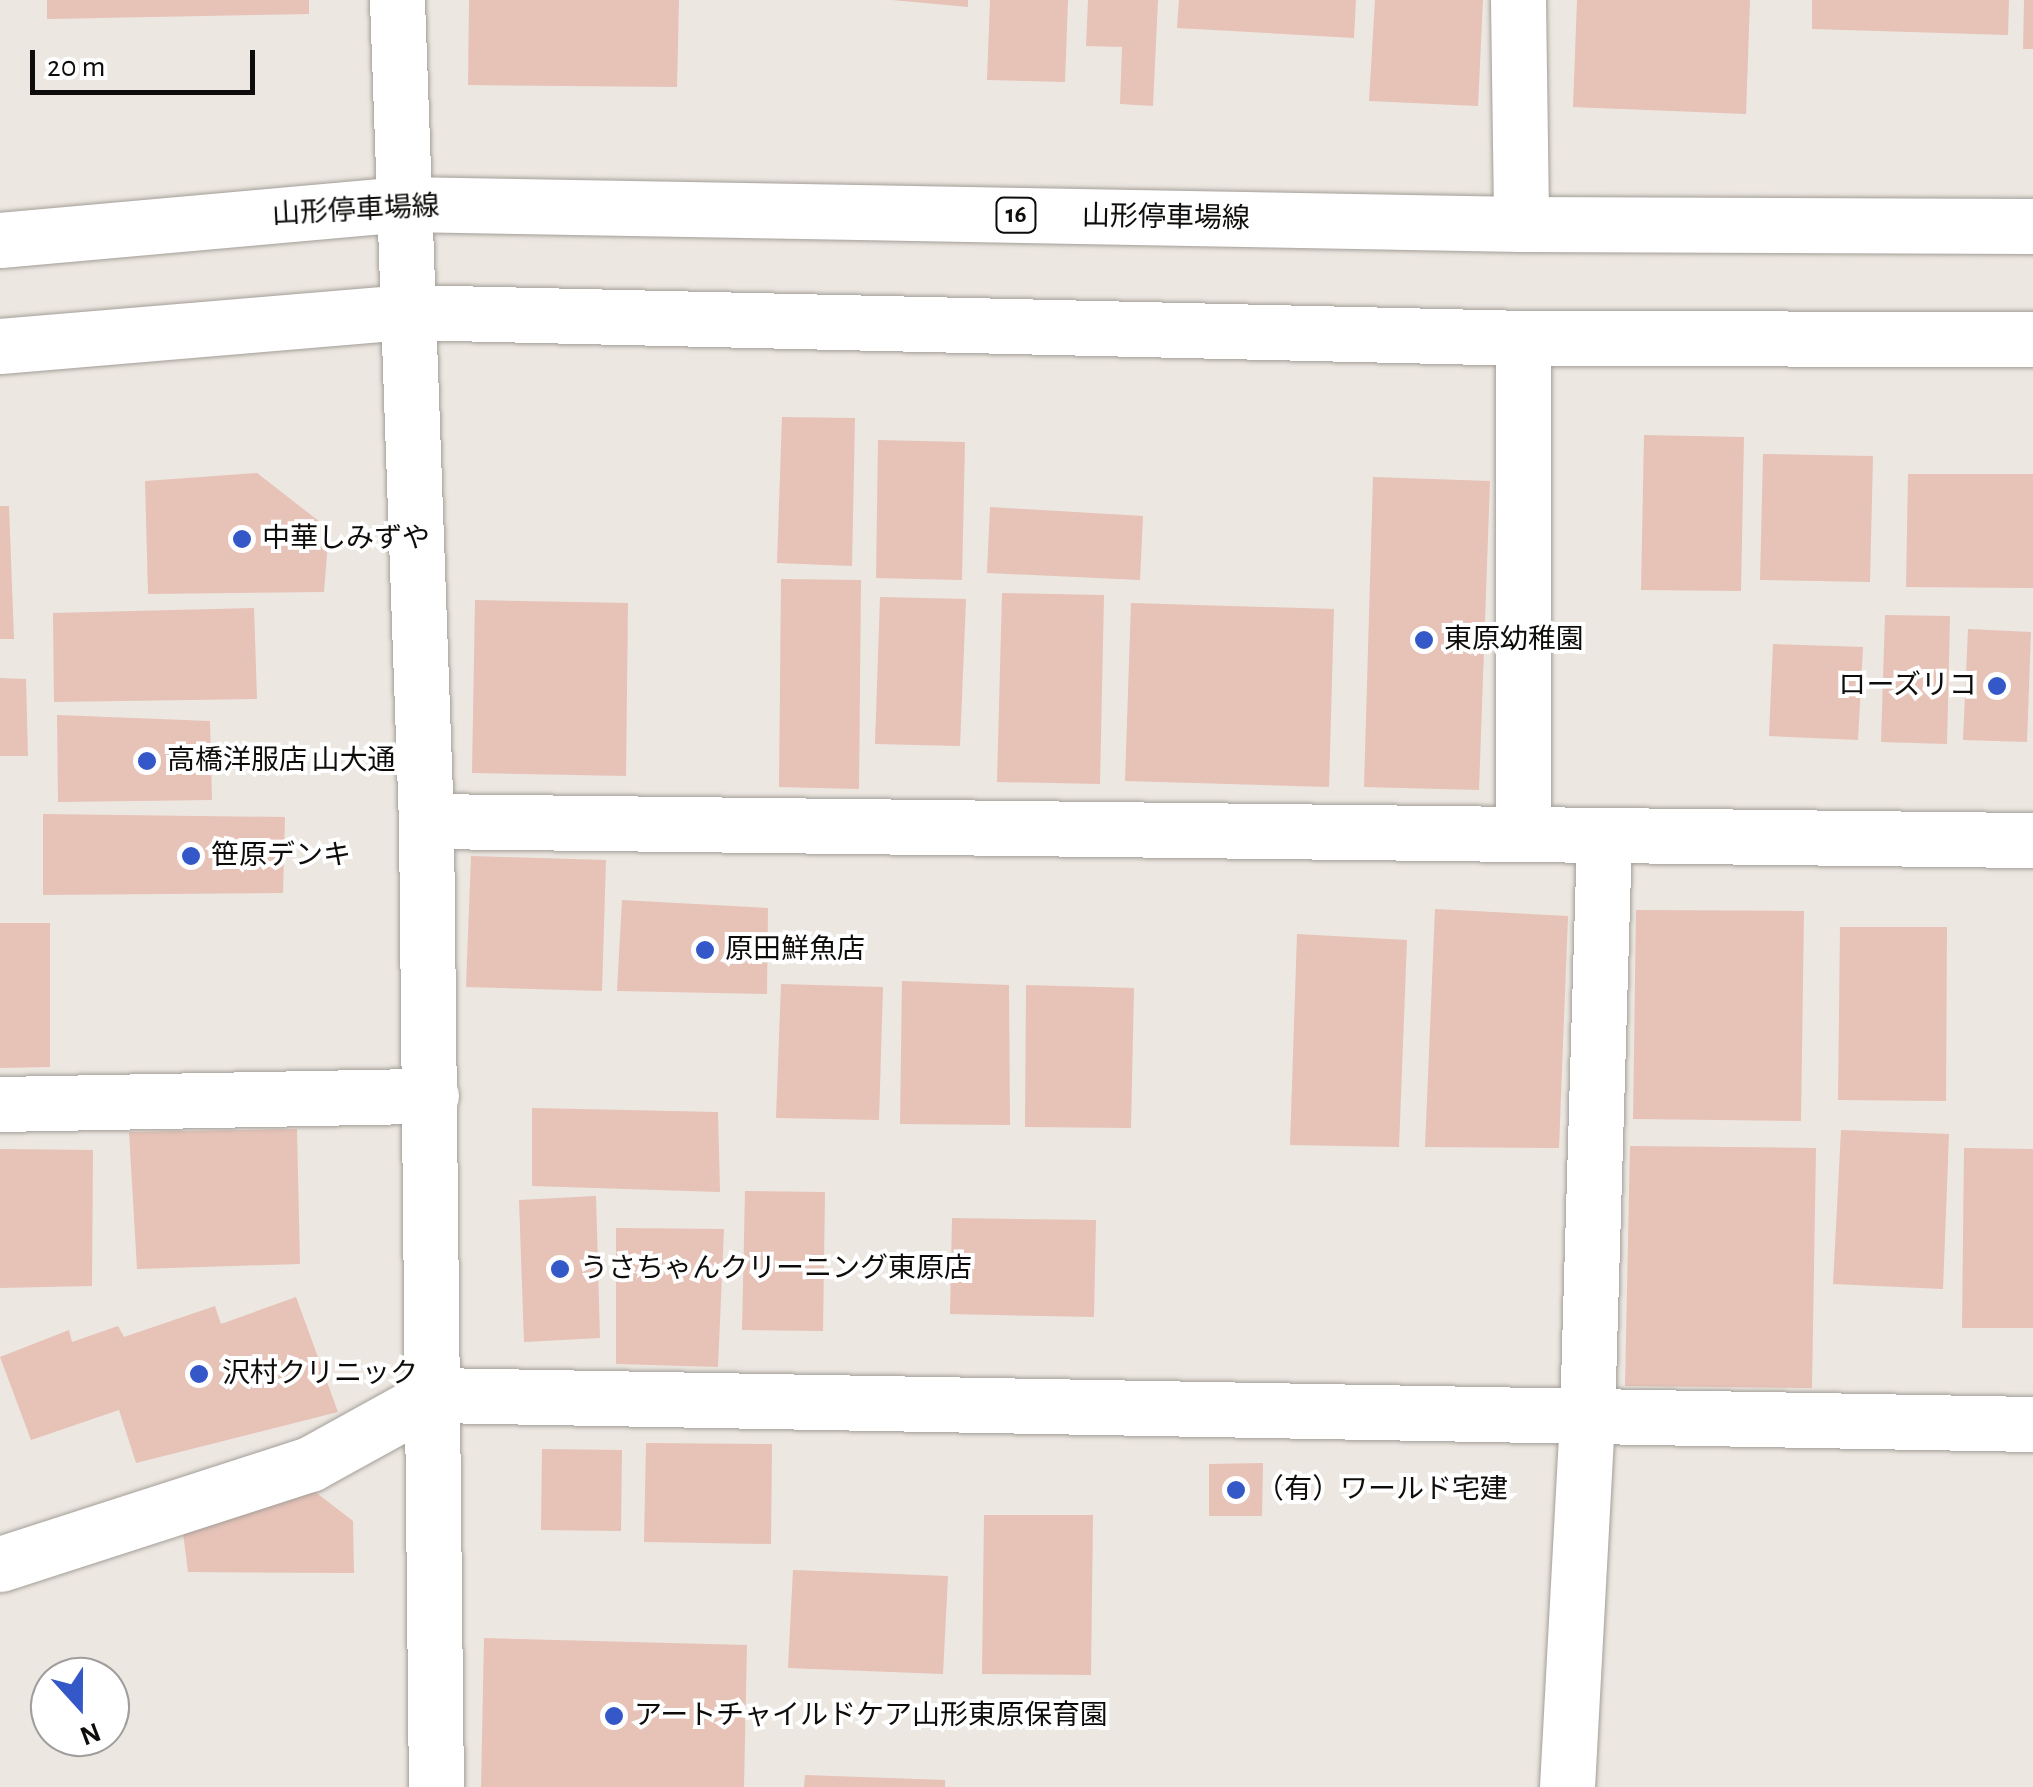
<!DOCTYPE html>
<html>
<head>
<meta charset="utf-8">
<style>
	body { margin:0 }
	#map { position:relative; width:2033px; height:1787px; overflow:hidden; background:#ede7e1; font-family:"Alegreya Sans","Noto Sans JP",sans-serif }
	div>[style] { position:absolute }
	.building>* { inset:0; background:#e6c2b7 }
	.roads { filter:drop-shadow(0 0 2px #a39e98) drop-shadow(0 0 2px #a39e98) }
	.minor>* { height:55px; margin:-27.5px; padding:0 27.5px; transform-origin:27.5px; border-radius:27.5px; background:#fff }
	.major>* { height:55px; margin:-27.5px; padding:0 27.5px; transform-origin:27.5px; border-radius:27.5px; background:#fff }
	.dots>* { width:28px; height:28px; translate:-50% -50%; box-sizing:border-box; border:5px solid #fff; border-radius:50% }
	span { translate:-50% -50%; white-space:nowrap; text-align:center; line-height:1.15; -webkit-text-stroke:8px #fff; paint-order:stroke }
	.shield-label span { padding:2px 8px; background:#fff; border:2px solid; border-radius:8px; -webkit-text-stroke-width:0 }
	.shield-label { font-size:25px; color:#0e0d0b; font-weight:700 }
	.street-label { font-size:28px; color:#0e0d0b }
	.poi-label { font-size:28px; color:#0e0d0b }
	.left { translate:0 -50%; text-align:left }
	.right { translate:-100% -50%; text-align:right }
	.north { position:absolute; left:30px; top:1657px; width:100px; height:100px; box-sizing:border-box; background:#fff; border:2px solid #9f9e9d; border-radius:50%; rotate:159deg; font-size:28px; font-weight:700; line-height:40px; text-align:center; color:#0e0d0b }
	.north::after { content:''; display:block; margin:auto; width:35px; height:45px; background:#3558c9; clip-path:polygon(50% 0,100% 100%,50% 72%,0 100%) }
	.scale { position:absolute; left:30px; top:50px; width:225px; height:45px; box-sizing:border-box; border:5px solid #0e0d0b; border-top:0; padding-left:12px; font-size:30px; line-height:35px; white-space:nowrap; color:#0e0d0b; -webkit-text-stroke:8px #fff; paint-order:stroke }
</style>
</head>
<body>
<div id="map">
	<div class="building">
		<i style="clip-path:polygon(47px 0,309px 0,309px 14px,47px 19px)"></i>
		<i style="clip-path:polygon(469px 0,679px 0,677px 87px,468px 85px)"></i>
		<i style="clip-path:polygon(892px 0,968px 0,968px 7px)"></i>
		<i style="clip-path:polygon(990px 0,1068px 0,1065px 82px,987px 80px)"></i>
		<i style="clip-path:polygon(1088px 0,1158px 0,1153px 106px,1120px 104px,1122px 47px,1086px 46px)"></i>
		<i style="clip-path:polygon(1179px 0,1356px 0,1354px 38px,1177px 28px)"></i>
		<i style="clip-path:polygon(1375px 0,1483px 0,1478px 106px,1369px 101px)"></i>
		<i style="clip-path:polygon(1577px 0,1750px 0,1746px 114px,1573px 107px)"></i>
		<i style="clip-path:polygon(1812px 0,2009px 0,2008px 35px,1812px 29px)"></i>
		<i style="clip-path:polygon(2024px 0,2033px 0,2033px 49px,2023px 49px)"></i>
		<i style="clip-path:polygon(782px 417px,855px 418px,852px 566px,777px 563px)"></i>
		<i style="clip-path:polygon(1644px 435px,1744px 437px,1741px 591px,1641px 590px)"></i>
		<i style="clip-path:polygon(878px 440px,965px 442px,962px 580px,876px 578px)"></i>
		<i style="clip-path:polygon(1763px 454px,1873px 456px,1870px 582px,1760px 580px)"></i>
		<i style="clip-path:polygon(257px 473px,329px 529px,324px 592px,148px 594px,145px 481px)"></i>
		<i style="clip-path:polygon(1908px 474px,2033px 474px,2033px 588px,1906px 587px)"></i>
		<i style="clip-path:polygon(1373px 477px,1490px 481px,1479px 790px,1364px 787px)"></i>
		<i style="clip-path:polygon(0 506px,9px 506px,14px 639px,0 639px)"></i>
		<i style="clip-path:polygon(990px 507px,1143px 516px,1140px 580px,987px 573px)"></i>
		<i style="clip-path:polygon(781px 579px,861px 580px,859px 789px,779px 787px)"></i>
		<i style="clip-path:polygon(1002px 593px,1104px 595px,1100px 784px,997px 782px)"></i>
		<i style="clip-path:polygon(880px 597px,966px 599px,960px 746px,875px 744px)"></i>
		<i style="clip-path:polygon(475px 600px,628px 603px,626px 776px,472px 773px)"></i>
		<i style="clip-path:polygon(1131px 603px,1334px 609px,1329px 787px,1125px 781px)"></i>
		<i style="clip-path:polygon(254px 608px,257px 699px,54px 702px,53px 613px)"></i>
		<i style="clip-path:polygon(1885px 615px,1950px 616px,1947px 744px,1881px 742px)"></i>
		<i style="clip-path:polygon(1968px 629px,2031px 632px,2027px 742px,1963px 740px)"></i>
		<i style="clip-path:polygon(1773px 644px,1863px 647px,1858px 740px,1769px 736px)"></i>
		<i style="clip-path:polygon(0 678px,26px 679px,28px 756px,0 756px)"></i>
		<i style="clip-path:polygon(57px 715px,210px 721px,212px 800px,58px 802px)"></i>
		<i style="clip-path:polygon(43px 814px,285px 817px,283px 893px,43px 895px)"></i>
		<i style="clip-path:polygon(471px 856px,606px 860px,602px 991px,466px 987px)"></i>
		<i style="clip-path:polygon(622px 900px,768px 908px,767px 994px,617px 991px)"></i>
		<i style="clip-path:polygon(1435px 909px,1568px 916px,1559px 1148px,1425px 1147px)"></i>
		<i style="clip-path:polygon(1636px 910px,1804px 911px,1801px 1121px,1633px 1119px)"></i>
		<i style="clip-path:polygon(0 923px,50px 923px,50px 1067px,0 1068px)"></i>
		<i style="clip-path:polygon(1840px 927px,1947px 927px,1946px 1101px,1838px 1100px)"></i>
		<i style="clip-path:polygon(1297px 934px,1407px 940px,1399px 1147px,1290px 1145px)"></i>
		<i style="clip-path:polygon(902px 981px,1009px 985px,1010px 1125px,900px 1124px)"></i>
		<i style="clip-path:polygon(781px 984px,883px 987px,879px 1120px,776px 1118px)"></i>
		<i style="clip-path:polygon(1026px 985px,1134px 988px,1131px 1128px,1025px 1127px)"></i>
		<i style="clip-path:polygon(532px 1108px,718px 1112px,720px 1192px,532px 1186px)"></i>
		<i style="clip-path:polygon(297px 1129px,300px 1264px,137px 1269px,129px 1132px)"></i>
		<i style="clip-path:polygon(1841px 1130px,1949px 1134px,1943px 1289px,1833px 1284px)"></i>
		<i style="clip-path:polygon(1630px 1146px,1816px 1148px,1812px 1388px,1625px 1386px)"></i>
		<i style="clip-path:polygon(1964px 1148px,2033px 1149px,2033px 1328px,1962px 1328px)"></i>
		<i style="clip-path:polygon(0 1149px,93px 1150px,92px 1286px,0 1288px)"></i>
		<i style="clip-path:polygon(745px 1191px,825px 1192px,823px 1331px,742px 1330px)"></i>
		<i style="clip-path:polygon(596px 1196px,600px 1338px,524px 1342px,519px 1200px)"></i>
		<i style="clip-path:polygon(952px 1218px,1096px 1220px,1094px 1317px,950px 1314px)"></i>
		<i style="clip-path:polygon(616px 1228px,724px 1229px,718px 1367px,616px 1364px)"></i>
		<i style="clip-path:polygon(296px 1297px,338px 1412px,136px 1463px,119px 1410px,31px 1440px,0 1357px,69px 1330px,72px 1342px,118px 1326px,124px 1337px,215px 1306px,221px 1324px)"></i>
		<i style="clip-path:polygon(646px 1443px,772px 1444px,771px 1544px,644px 1542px)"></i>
		<i style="clip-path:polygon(542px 1449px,622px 1450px,621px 1531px,541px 1530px)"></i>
		<i style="clip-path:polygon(1263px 1463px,1262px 1516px,1209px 1516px,1209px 1464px)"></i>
		<i style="clip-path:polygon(314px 1491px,353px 1521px,354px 1573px,188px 1572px,183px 1533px)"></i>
		<i style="clip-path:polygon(984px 1515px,1093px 1515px,1091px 1675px,982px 1674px)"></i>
		<i style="clip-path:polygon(793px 1570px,948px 1576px,943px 1674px,788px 1668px)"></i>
		<i style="clip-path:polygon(484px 1638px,747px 1645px,744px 1787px,481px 1787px)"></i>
		<i style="clip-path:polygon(805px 1775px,945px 1780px,945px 1787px,804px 1787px)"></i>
	</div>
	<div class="roads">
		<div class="minor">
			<i style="left:397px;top:0;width:822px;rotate:87.98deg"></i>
			<i style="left:426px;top:821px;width:966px;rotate:89.41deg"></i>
			<i style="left:1518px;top:0;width:224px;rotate:89.2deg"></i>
			<i style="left:1523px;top:338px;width:495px;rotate:90deg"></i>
			<i style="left:426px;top:821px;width:1607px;rotate:0.68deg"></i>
			<i style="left:0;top:1104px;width:431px;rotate:-1.1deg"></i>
			<i style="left:0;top:1564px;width:326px;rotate:-17.9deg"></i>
			<i style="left:310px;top:1464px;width:143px;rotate:-28.9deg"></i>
			<i style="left:435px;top:1395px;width:1598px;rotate:1.04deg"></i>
			<i style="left:1567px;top:1787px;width:372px;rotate:-86.9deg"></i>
			<i style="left:1587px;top:1416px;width:581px;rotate:-88.32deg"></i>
		</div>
		<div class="major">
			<i style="left:0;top:240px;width:405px;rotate:-5.1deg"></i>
			<i style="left:403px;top:204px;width:1118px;rotate:1.02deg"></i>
			<i style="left:1521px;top:224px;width:512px;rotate:0.22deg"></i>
			<i style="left:0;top:346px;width:408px;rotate:-4.8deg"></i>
			<i style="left:407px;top:312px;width:1116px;rotate:1.33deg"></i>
			<i style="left:1523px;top:338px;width:510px;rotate:0.11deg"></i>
		</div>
	</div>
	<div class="dots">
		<i style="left:242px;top:539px;background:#3558c9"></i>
		<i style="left:1424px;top:640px;background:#3558c9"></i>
		<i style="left:1997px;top:686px;background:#3558c9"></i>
		<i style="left:147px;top:761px;background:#3558c9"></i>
		<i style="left:191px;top:856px;background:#3558c9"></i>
		<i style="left:705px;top:950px;background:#3558c9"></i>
		<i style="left:560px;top:1269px;background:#3558c9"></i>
		<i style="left:199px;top:1374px;background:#3558c9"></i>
		<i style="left:1236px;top:1490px;background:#3558c9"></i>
		<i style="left:614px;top:1716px;background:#3558c9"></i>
	</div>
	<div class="shield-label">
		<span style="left:1016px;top:215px">16</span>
	</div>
	<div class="street-label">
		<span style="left:356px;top:211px;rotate:-3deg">山形停車場線</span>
		<span style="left:1166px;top:218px;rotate:1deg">山形停車場線</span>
	</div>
	<div class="poi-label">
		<span class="left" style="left:262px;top:539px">中華しみずや</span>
		<span class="left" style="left:1444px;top:640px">東原幼稚園</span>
		<span class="right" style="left:1977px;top:686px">ローズリコ</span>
		<span class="left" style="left:167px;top:761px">高橋洋服店 山大通</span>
		<span class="left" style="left:211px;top:856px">笹原デンキ</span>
		<span class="left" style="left:725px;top:950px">原田鮮魚店</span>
		<span class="left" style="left:580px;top:1269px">うさちゃんクリーニング東原店</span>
		<span class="left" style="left:222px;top:1374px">沢村クリニック</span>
		<span class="left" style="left:1256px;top:1490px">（有）ワールド宅建</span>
		<span class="left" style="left:634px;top:1716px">アートチャイルドケア山形東原保育園</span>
	</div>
	<div class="north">N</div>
	<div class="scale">20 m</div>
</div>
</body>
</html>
